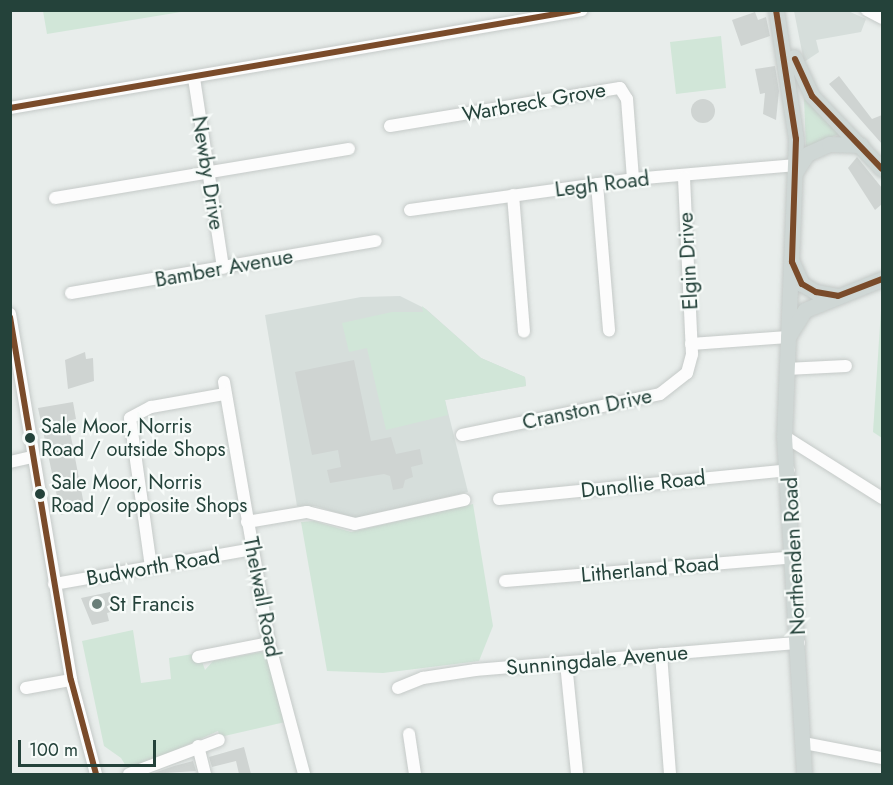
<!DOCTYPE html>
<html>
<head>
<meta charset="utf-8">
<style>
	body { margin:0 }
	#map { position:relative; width:893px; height:785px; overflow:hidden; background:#e8edeb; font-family:Jost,sans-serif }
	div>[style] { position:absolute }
	.built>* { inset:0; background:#d6dedb }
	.green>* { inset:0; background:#d1e6d8 }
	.building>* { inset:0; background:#cfd4d2 }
	.round { border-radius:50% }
	.roads { filter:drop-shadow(0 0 2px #c5cac8) drop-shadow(0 0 2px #c5cac8) }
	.minor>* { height:12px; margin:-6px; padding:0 6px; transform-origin:6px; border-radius:6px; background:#fcfcfc }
	.major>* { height:15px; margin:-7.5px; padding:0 7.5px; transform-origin:7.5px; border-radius:7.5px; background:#cfd7d5 }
	.bus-1>* { height:6px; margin:-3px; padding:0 3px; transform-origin:3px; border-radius:3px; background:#7a4b2a }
	.dots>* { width:16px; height:16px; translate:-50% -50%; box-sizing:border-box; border:3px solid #f7fbf9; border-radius:50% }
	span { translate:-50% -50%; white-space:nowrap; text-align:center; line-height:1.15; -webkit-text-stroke:4.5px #f7fbf9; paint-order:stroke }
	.bus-label { font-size:20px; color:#24423a }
	.left { translate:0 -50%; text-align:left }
	.street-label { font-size:21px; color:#24423a }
	.poi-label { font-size:21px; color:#24423a }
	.frame { position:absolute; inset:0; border:12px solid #24423a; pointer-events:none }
	.scale { position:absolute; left:18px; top:740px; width:138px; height:27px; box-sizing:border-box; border:3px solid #24423a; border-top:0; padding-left:8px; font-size:18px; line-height:21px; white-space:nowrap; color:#24423a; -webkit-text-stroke:4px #f7fbf9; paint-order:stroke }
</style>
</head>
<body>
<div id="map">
	<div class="built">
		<i style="clip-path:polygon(794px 11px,848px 11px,866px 19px,861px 32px,816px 40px,819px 52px,804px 62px)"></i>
		<i style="clip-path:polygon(400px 296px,426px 309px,481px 358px,525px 377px,526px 386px,445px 400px,468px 492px,355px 518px,315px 506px,297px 506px,265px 315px,361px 297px)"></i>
	</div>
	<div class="green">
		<i style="clip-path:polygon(43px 11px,43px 10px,187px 11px,47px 34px)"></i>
		<i style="clip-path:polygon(721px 36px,726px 88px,676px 94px,670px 42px)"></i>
		<i style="clip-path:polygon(804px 99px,808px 99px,839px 134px,806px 148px)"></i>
		<i style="clip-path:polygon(422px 306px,481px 358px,525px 377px,526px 386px,445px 400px,448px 415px,386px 430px,367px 348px,349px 352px,342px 323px,392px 312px,423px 312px)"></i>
		<i style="clip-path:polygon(881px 310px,882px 310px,882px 438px,873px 432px)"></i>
		<i style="clip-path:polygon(473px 504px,493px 626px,479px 661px,383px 673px,327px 671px,301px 522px,314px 521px,351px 532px)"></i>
		<i style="clip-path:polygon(133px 630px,141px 683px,171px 679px,169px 658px,199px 653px,205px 670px,213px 661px,266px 651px,285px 722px,220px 737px,218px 731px,129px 771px,121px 758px,104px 746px,82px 641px)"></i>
	</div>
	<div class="building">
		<i style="clip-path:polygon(755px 12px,758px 20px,766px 17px,770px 36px,741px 46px,732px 20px)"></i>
		<i style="clip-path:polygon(775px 66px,779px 91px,776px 120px,763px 114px,765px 93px,760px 94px,755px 69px)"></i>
		<i style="clip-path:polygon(839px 76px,872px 119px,882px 115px,882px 144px,829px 84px)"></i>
		<i class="round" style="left:691px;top:99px;width:24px;height:24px"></i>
		<i style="clip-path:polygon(857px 157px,882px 188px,882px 204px,875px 210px,848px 168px)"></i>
		<i style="clip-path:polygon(85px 352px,86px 359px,93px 358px,94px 381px,68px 389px,65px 360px)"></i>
		<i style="clip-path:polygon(354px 360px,371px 441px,391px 437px,396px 454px,420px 449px,423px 464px,411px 467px,413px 477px,405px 480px,403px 488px,393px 490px,390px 476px,384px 474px,330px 483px,327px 470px,341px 467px,338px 450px,312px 455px,295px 372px)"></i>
		<i style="clip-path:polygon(73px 402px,76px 419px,68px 421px,85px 510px,61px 515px,38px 408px)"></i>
		<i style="clip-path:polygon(110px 592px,114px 611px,107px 613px,109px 621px,92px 625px,81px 598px)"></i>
		<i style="clip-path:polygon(244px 747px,251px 774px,239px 774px,236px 761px,212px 767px,209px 757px)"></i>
		<i style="clip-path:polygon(193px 761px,196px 771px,151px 774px,174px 766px)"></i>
	</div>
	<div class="roads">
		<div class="minor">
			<i style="left:867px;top:10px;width:17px;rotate:28deg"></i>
			<i style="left:194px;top:78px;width:192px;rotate:81.3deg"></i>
			<i style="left:10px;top:108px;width:580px;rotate:-9.72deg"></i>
			<i style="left:390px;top:126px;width:233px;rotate:-9.4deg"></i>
			<i style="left:620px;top:88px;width:13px;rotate:58deg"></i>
			<i style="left:627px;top:99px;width:80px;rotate:85.7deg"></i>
			<i style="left:597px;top:184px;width:147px;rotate:85.3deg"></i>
			<i style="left:513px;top:195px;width:137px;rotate:85.4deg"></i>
			<i style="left:55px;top:198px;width:298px;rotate:-9.5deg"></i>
			<i style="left:410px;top:210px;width:225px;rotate:-7.9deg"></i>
			<i style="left:633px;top:179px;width:164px;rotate:-4.9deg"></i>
			<i style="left:71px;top:293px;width:309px;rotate:-9.7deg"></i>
			<i style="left:10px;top:314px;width:371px;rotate:80.5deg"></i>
			<i style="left:71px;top:680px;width:97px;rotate:75.1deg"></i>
			<i style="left:691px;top:344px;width:97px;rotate:-4.1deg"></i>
			<i style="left:786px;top:369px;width:60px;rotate:-2.9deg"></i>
			<i style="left:224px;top:382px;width:265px;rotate:80.2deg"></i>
			<i style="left:269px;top:643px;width:136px;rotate:75deg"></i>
			<i style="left:462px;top:435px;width:202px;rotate:-11.7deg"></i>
			<i style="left:660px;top:394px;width:34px;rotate:-38deg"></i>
			<i style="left:687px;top:373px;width:20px;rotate:-75deg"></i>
			<i style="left:692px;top:354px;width:177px;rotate:-92.6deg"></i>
			<i style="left:784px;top:436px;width:116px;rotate:32.3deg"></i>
			<i style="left:10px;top:462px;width:23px;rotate:-13deg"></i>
			<i style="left:499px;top:499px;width:291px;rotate:-5.7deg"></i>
			<i style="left:247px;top:522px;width:61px;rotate:-9.5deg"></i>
			<i style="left:307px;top:512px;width:49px;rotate:14deg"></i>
			<i style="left:355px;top:524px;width:112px;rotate:-12.4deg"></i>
			<i style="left:151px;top:567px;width:150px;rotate:-98deg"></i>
			<i style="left:130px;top:418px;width:24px;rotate:-28deg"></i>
			<i style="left:151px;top:407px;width:75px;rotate:-10deg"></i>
			<i style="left:505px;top:581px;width:290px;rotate:-4.7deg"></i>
			<i style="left:54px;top:584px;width:201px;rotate:-10deg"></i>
			<i style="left:661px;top:654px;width:120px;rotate:85.7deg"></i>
			<i style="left:198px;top:657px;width:72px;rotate:-11.2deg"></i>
			<i style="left:566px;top:663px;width:112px;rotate:84.3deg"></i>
			<i style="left:26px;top:688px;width:46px;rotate:-10.1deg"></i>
			<i style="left:398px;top:688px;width:27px;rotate:-22deg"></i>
			<i style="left:423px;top:678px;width:53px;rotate:-8.7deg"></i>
			<i style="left:475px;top:670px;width:325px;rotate:-4.8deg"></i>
			<i style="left:409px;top:734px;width:40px;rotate:81.5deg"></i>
			<i style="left:804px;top:743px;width:79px;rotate:10.9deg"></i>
			<i style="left:198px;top:746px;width:29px;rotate:76deg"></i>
			<i style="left:129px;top:774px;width:96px;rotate:-20.7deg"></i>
		</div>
		<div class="major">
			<i style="left:776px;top:10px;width:131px;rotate:81.2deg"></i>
			<i style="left:796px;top:139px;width:297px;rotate:92.3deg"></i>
			<i style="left:784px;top:436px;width:339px;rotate:86.6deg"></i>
			<i style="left:794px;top:57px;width:43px;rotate:65.2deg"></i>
			<i style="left:812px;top:96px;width:101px;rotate:46.2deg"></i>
			<i style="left:796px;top:171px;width:20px;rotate:-57deg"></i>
			<i style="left:807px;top:154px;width:24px;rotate:-24deg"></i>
			<i style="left:829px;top:144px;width:32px;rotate:2deg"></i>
			<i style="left:792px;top:262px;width:24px;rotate:66deg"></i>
			<i style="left:802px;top:284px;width:16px;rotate:30deg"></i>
			<i style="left:816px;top:292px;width:22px;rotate:10deg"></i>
			<i style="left:788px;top:337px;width:32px;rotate:-58deg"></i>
			<i style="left:805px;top:310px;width:83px;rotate:-21.9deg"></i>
		</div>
	</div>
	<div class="bus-1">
		<i style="left:776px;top:10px;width:131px;rotate:81.2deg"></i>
		<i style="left:796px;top:139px;width:123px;rotate:91.9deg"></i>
		<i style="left:792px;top:262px;width:24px;rotate:66deg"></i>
		<i style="left:802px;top:284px;width:16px;rotate:30deg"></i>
		<i style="left:816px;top:292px;width:22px;rotate:10deg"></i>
		<i style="left:838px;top:296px;width:47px;rotate:-21.1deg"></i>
		<i style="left:795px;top:59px;width:41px;rotate:65.3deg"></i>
		<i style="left:812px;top:96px;width:101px;rotate:46.2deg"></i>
		<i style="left:10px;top:108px;width:577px;rotate:-9.77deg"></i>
		<i style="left:10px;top:317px;width:368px;rotate:80.5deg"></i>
		<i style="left:71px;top:680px;width:97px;rotate:75.1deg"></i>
	</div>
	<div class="dots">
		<i style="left:30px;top:438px;background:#24423a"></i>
		<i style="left:40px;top:494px;background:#24423a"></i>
		<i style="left:97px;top:604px;background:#697e78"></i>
	</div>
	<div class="bus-label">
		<span class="left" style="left:41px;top:438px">Sale Moor, Norris<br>Road / outside Shops</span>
		<span class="left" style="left:51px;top:494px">Sale Moor, Norris<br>Road / opposite Shops</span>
	</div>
	<div class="street-label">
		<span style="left:534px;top:102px;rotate:-10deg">Warbreck Grove</span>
		<span style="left:208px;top:173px;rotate:81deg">Newby Drive</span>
		<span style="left:602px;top:184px;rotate:-7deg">Legh Road</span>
		<span style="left:688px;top:261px;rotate:-93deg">Elgin Drive</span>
		<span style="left:224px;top:268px;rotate:-10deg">Bamber Avenue</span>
		<span style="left:587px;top:409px;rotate:-12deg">Cranston Drive</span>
		<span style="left:643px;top:484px;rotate:-6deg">Dunollie Road</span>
		<span style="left:794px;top:556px;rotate:-93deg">Northenden Road</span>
		<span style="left:153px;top:567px;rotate:-10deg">Budworth Road</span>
		<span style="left:650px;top:569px;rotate:-5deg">Litherland Road</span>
		<span style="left:262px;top:597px;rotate:79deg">Thelwall Road</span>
		<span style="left:597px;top:660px;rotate:-5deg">Sunningdale Avenue</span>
	</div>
	<div class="poi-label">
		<span class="left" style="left:109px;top:604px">St Francis</span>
	</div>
	<div class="frame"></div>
	<div class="scale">100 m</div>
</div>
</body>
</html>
